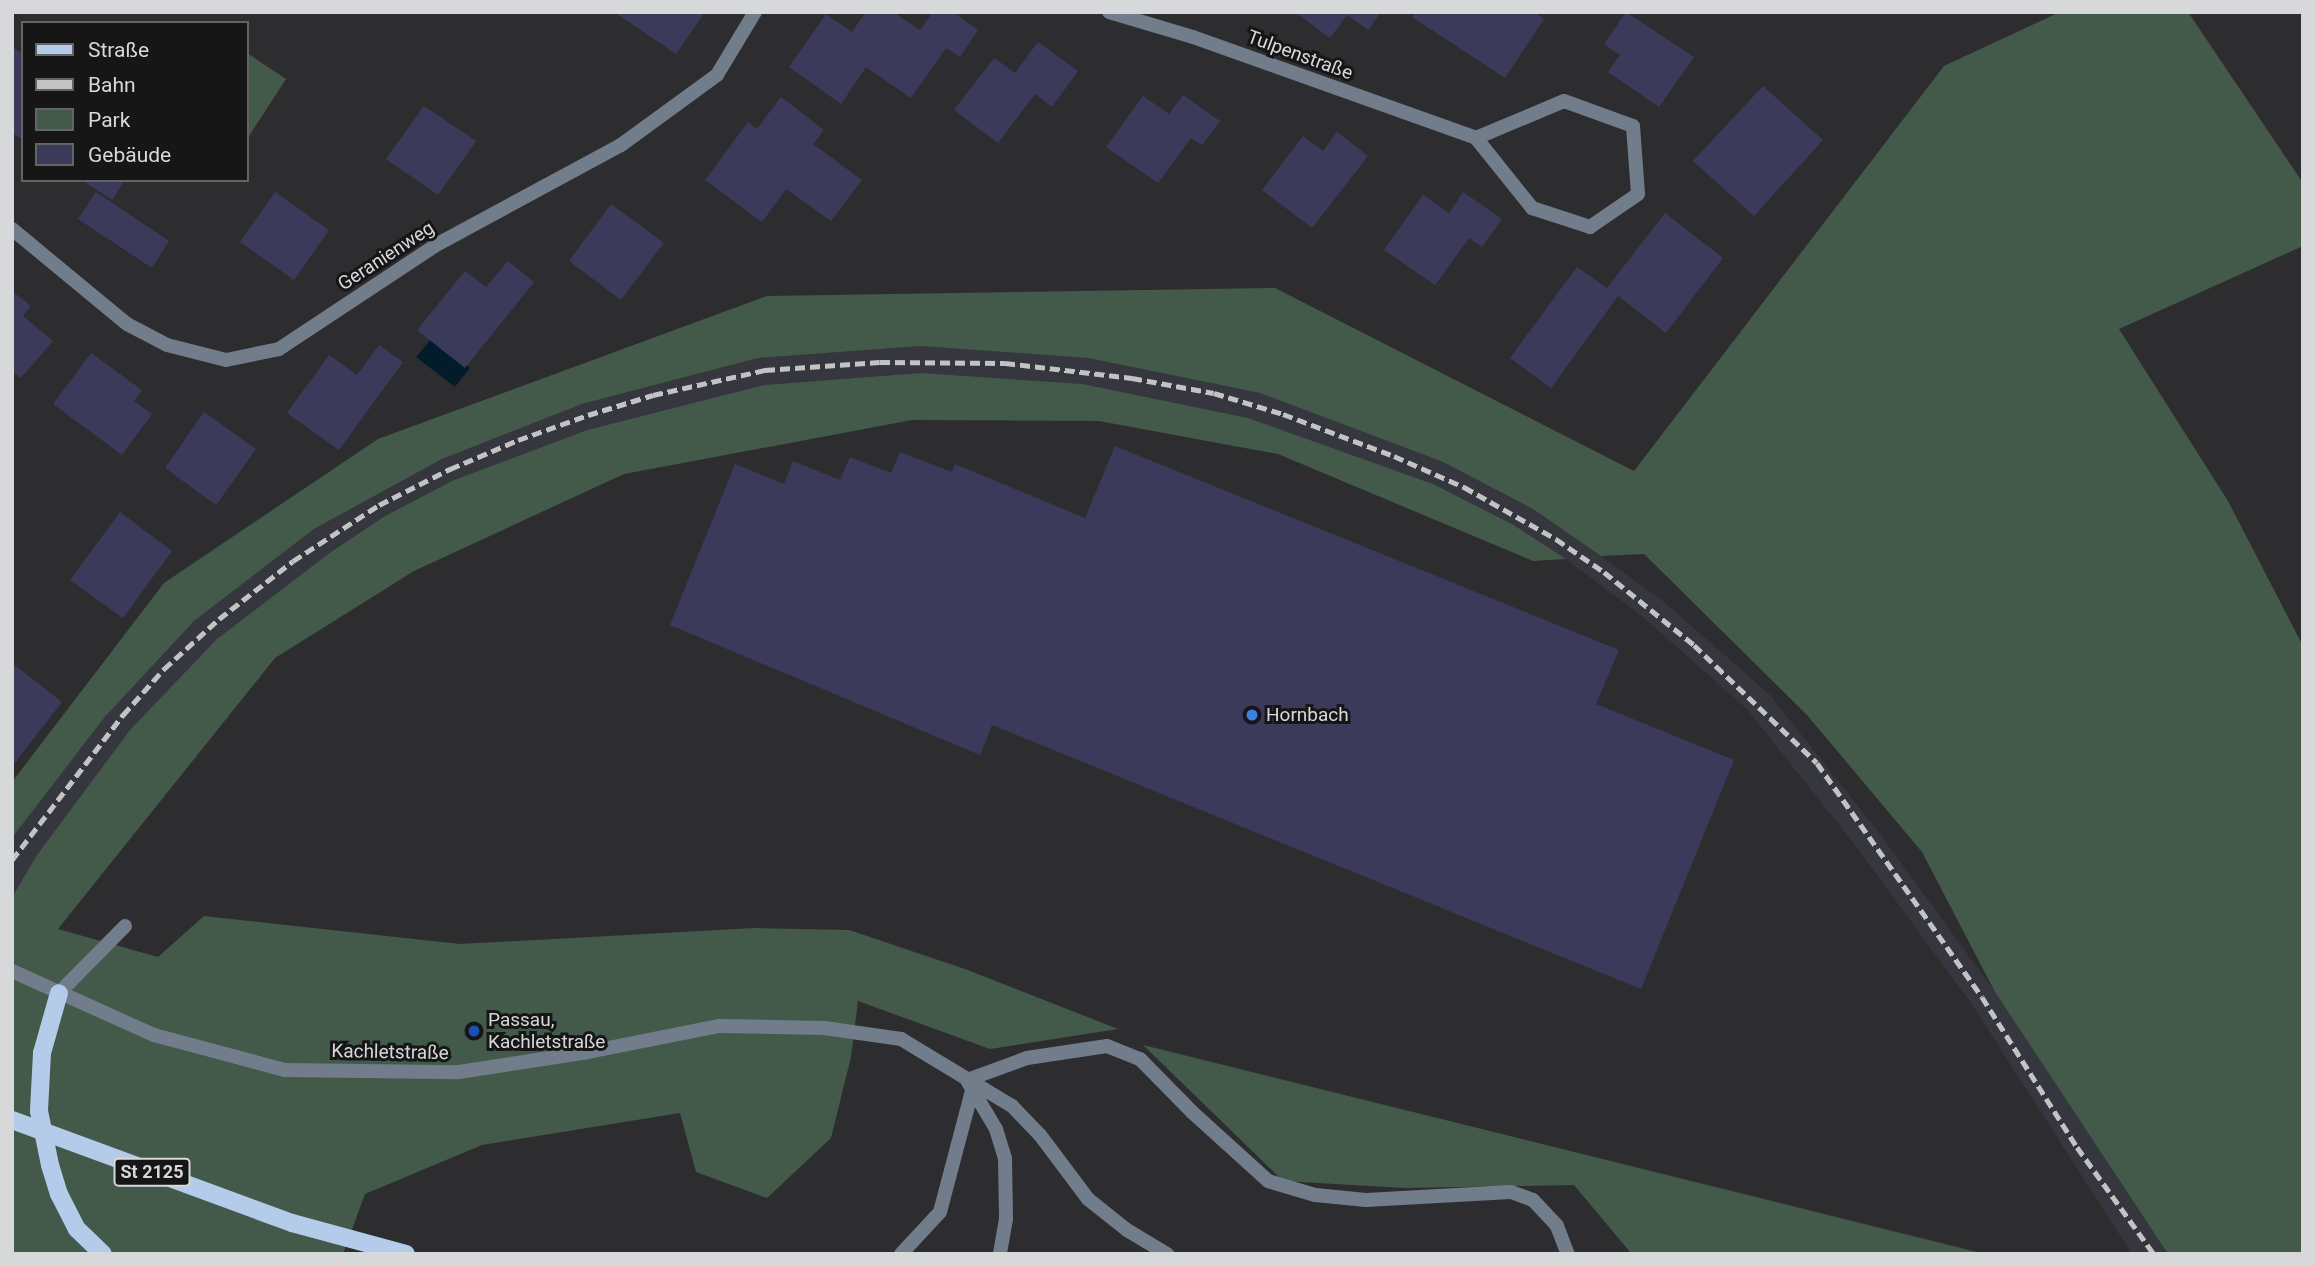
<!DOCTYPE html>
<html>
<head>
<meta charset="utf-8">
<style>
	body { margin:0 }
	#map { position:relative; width:2315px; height:1266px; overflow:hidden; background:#2d2d30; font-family:Roboto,sans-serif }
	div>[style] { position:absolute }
	.built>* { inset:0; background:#36363e }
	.green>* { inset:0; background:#43594a }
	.water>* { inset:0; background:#021c2c }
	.building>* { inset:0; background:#3b3a5b }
	.service>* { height:14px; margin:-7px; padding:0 7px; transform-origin:7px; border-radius:7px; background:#717d8b }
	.minor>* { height:14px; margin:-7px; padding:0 7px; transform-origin:7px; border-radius:7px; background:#717d8b }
	.primary>* { height:18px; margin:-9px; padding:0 9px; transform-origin:9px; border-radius:9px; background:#b4cce9 }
	.rail>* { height:5px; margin-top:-2.5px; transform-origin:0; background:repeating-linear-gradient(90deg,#c2c3c5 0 10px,transparent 0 15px) }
	.primary-bridge>* { height:18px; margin:-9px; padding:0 9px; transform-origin:9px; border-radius:9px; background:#b4cce9 }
	.dots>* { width:19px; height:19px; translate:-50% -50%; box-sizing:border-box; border:4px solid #161617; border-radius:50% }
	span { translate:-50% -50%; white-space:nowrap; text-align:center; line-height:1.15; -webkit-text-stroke:6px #161617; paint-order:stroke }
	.shield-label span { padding:2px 5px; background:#161617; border:2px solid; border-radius:5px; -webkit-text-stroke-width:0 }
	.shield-label { font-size:18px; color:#d7d8d9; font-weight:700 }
	.street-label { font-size:19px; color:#d7d8d9 }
	.poi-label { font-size:19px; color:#d7d8d9 }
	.left { translate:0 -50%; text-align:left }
	.frame { position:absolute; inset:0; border:14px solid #d7d8d9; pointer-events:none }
	.legend { position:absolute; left:21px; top:21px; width:228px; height:161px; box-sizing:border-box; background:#161617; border:2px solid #636465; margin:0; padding:9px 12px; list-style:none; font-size:21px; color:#d7d8d9 }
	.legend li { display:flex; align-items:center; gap:14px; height:35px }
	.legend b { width:35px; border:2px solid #636465 }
</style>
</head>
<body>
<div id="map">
	<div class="built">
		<i style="clip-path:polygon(921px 346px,1088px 358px,1260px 393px,1443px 462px,1533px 509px,1601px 556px,1664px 602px,1769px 694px,1877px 830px,1995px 992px,2168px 1254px,2132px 1254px,1973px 1006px,1852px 841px,1747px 709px,1643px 617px,1566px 559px,1512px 524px,1433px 484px,1248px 418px,1084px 384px,921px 373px,764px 385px,587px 430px,454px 480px,385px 516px,331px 552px,37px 855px,12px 897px,12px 838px,104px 718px,194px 621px,314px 529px,442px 459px,582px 404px,758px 358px)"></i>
	</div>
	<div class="green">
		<i style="clip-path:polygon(2060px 12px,2188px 12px,2303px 183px,2303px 246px,2119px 329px,2228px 501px,2303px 646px,2303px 1254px,2168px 1254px,1995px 992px,1922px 852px,1807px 715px,1644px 554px,1601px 556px,1533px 509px,1443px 462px,1260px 393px,1088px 358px,921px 346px,758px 358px,582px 404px,442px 459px,314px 529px,194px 621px,104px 718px,12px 838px,12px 782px,164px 583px,378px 439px,767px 296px,1275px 288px,1634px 471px,1944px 66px)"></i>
		<i style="clip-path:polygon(247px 53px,286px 79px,247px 139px)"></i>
		<i style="clip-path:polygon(921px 373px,1083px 384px,1248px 418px,1433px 484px,1512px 524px,1566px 559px,1533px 561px,1278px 454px,1099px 421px,912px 420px,624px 474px,414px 571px,275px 658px,58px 929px,158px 957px,204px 916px,460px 944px,755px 928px,849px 930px,965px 969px,1118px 1029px,990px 1049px,858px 1001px,851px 1057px,831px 1138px,767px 1198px,696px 1172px,680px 1113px,482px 1145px,365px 1194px,343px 1254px,12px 1254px,12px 897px,37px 855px,130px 730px,217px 639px,331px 552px,385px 516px,454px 480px,587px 430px,764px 385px)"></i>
		<i style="clip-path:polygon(1143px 1045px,1985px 1254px,1640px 1254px,1630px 1252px,1574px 1185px,1405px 1188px,1283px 1181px)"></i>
	</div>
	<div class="water">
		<i style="clip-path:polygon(432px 338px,470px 368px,455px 387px,416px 357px)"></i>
	</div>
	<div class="building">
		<i style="clip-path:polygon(614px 12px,705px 12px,676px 54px)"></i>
		<i style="clip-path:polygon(866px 12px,893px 12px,920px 30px,933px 12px,953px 12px,978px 30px,960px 57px,946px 48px,911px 98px,866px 67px,841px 104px,789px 67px,826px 14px,852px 32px)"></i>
		<i style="clip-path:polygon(1295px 12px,1381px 12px,1368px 30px,1347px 15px,1330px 38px)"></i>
		<i style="clip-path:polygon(1416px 12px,1534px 12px,1544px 19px,1505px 78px,1412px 17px)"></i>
		<i style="clip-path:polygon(1626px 12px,1694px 57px,1659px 107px,1608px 72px,1620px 55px,1604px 44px)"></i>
		<i style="clip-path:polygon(1038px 42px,1078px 71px,1052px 107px,1035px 94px,998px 143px,954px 110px,994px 58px,1015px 73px)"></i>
		<i style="clip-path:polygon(12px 47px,23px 54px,23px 140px,12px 133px)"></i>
		<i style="clip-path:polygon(1763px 86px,1823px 140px,1754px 216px,1693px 161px)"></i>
		<i style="clip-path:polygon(1183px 95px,1220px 121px,1202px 145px,1191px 138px,1158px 183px,1106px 147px,1143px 96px,1169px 114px)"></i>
		<i style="clip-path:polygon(781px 97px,824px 130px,813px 144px,862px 180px,831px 221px,786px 189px,762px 222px,705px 180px,748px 122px,757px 129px)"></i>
		<i style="clip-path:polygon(424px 106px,476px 141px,438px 195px,386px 159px)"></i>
		<i style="clip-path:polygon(1337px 132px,1368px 156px,1312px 228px,1262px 190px,1303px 136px,1323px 151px)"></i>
		<i style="clip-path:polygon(82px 180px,125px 180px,112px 200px)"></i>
		<i style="clip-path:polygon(96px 192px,169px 241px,152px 268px,78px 219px)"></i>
		<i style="clip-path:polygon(275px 192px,329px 230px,294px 280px,240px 242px)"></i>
		<i style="clip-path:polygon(1463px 192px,1502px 219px,1482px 247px,1469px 238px,1435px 285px,1384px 250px,1423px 195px,1449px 213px)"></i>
		<i style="clip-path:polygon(611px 204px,664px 243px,621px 300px,569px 261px)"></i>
		<i style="clip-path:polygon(1665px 213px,1723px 258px,1666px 333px,1618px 296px,1551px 388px,1510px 358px,1577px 267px,1607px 288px)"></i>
		<i style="clip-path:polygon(508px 261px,534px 282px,465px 368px,417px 330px,465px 271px,486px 287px)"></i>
		<i style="clip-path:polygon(12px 291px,31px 306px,23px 316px,53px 341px,21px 378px,12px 371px)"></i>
		<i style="clip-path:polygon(379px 345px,403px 362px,339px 450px,287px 413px,329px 355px,357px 375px)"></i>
		<i style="clip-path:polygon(91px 353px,142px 390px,134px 401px,152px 414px,122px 455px,53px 404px)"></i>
		<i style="clip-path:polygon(204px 412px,256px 449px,216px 505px,165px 468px)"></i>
		<i style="clip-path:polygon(1115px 446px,1619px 650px,1596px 704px,1734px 760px,1641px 989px,992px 725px,980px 755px,670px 625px,735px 464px,784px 484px,793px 461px,840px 480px,850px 457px,891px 473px,900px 452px,952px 472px,955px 464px,1085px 518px)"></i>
		<i style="clip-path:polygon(120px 512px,172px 551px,123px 618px,70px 580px)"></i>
		<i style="clip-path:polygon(12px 663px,62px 702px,14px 764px,12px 762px)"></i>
	</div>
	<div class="service">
		<i style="left:59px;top:993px;width:94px;rotate:-45.4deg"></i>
		<i style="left:967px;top:1080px;width:64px;rotate:-20.1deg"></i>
		<i style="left:1027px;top:1058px;width:81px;rotate:-8.5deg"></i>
		<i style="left:1107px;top:1046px;width:35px;rotate:22deg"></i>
		<i style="left:1140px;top:1059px;width:74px;rotate:45.5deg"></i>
		<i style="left:1192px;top:1112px;width:103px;rotate:42.2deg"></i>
		<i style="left:1268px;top:1181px;width:49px;rotate:16.6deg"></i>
		<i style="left:1315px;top:1195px;width:51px;rotate:5.6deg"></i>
		<i style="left:1366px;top:1200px;width:145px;rotate:-3.2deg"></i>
		<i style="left:1511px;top:1192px;width:23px;rotate:20deg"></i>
		<i style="left:1533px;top:1200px;width:35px;rotate:47deg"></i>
		<i style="left:1557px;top:1226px;width:30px;rotate:69deg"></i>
	</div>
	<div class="minor">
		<i style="left:1109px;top:12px;width:88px;rotate:16.6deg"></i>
		<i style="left:1193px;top:37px;width:300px;rotate:19.6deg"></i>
		<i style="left:1476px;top:138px;width:90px;rotate:51.3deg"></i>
		<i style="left:1532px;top:208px;width:61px;rotate:18.1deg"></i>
		<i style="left:1590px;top:227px;width:58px;rotate:-34.5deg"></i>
		<i style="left:1638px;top:194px;width:68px;rotate:-94.2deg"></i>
		<i style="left:1633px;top:126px;width:73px;rotate:-160.1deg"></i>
		<i style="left:1564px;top:101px;width:95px;rotate:157.2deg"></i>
		<i style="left:12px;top:229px;width:149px;rotate:39.6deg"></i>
		<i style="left:127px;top:324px;width:45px;rotate:27.7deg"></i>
		<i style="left:167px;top:345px;width:61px;rotate:14.3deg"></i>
		<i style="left:226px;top:360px;width:54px;rotate:-11.7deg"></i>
		<i style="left:279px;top:349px;width:188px;rotate:-33.5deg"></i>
		<i style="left:436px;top:245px;width:210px;rotate:-28.4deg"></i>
		<i style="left:621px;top:145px;width:119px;rotate:-36.1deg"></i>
		<i style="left:717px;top:75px;width:74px;rotate:-58.9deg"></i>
		<i style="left:12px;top:971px;width:156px;rotate:24.3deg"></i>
		<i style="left:154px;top:1035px;width:136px;rotate:15deg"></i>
		<i style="left:285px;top:1070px;width:174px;rotate:0.7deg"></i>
		<i style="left:459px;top:1072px;width:131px;rotate:-8.8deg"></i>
		<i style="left:588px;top:1052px;width:134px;rotate:-11.2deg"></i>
		<i style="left:719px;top:1026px;width:105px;rotate:1.1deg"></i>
		<i style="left:824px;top:1028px;width:78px;rotate:8.1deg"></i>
		<i style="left:901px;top:1039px;width:130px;rotate:31.1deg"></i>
		<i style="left:1012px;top:1106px;width:40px;rotate:46deg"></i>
		<i style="left:1040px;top:1135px;width:80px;rotate:53.1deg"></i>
		<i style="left:1088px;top:1199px;width:50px;rotate:38.5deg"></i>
		<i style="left:1127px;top:1230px;width:47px;rotate:31deg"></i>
		<i style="left:968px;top:1082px;width:55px;rotate:59.2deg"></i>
		<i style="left:996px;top:1129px;width:31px;rotate:73deg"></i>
		<i style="left:1005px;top:1159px;width:60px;rotate:89deg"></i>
		<i style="left:1006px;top:1219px;width:36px;rotate:100deg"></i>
		<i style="left:901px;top:1254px;width:57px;rotate:-47.1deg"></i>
		<i style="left:940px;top:1212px;width:125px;rotate:-75.2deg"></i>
	</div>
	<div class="primary">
		<i style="left:42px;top:1053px;width:62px;rotate:-74.2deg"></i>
		<i style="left:12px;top:1120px;width:298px;rotate:20.2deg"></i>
		<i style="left:292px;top:1223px;width:118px;rotate:15.2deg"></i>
	</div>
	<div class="rail">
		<i style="left:12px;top:860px;width:183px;rotate:-52.6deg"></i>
		<i style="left:123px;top:715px;width:62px;rotate:-48.3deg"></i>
		<i style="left:164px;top:669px;width:74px;rotate:-42.3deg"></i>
		<i style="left:219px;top:619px;width:94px;rotate:-38.1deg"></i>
		<i style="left:293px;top:561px;width:103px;rotate:-33.1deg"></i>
		<i style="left:379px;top:505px;width:80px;rotate:-26.9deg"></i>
		<i style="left:450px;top:469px;width:74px;rotate:-23.1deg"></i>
		<i style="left:518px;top:440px;width:74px;rotate:-19.7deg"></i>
		<i style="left:588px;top:415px;width:68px;rotate:-17.1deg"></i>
		<i style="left:653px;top:395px;width:115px;rotate:-12.6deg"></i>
		<i style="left:765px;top:370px;width:115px;rotate:-4deg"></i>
		<i style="left:880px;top:362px;width:125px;rotate:0.5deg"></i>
		<i style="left:1005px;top:363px;width:128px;rotate:6.7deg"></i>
		<i style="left:1132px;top:378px;width:83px;rotate:10.4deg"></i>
		<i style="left:1214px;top:393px;width:72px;rotate:16.9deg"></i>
		<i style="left:1283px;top:414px;width:119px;rotate:20.7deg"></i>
		<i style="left:1394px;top:456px;width:77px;rotate:23.9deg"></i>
		<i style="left:1464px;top:487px;width:106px;rotate:29.5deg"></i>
		<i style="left:1556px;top:539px;width:58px;rotate:34.5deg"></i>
		<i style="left:1604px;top:572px;width:116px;rotate:39deg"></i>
		<i style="left:1694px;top:645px;width:170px;rotate:43.8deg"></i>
		<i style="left:1817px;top:763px;width:286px;rotate:54.8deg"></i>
		<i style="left:1982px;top:997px;width:178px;rotate:57.7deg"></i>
		<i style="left:2077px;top:1147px;width:132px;rotate:54.3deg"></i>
	</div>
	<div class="primary-bridge">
		<i style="left:42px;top:1053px;width:58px;rotate:93deg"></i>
		<i style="left:39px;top:1111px;width:55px;rotate:78.5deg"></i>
		<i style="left:50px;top:1165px;width:30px;rotate:73deg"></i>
		<i style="left:59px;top:1194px;width:39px;rotate:63deg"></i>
		<i style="left:77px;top:1229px;width:36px;rotate:44deg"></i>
	</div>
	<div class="dots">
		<i style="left:1252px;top:715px;background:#3f7fe0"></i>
		<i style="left:474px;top:1031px;background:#1a4fb4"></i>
	</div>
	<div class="shield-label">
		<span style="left:152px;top:1172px">St 2125</span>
	</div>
	<div class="street-label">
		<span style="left:1300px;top:55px;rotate:20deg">Tulpenstraße</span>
		<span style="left:386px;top:256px;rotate:-33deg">Geranienweg</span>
		<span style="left:390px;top:1052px;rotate:1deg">Kachletstraße</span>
	</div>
	<div class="poi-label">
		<span class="left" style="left:1266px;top:715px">Hornbach</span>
		<span class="left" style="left:488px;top:1031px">Passau,<br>Kachletstraße</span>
	</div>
	<div class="frame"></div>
	<ul class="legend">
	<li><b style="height:9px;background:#b4cce9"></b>Straße</li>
	<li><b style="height:9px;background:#c2c3c5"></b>Bahn</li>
	<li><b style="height:19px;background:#43594a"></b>Park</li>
	<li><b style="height:19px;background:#3b3a5b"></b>Gebäude</li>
	</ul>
</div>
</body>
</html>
